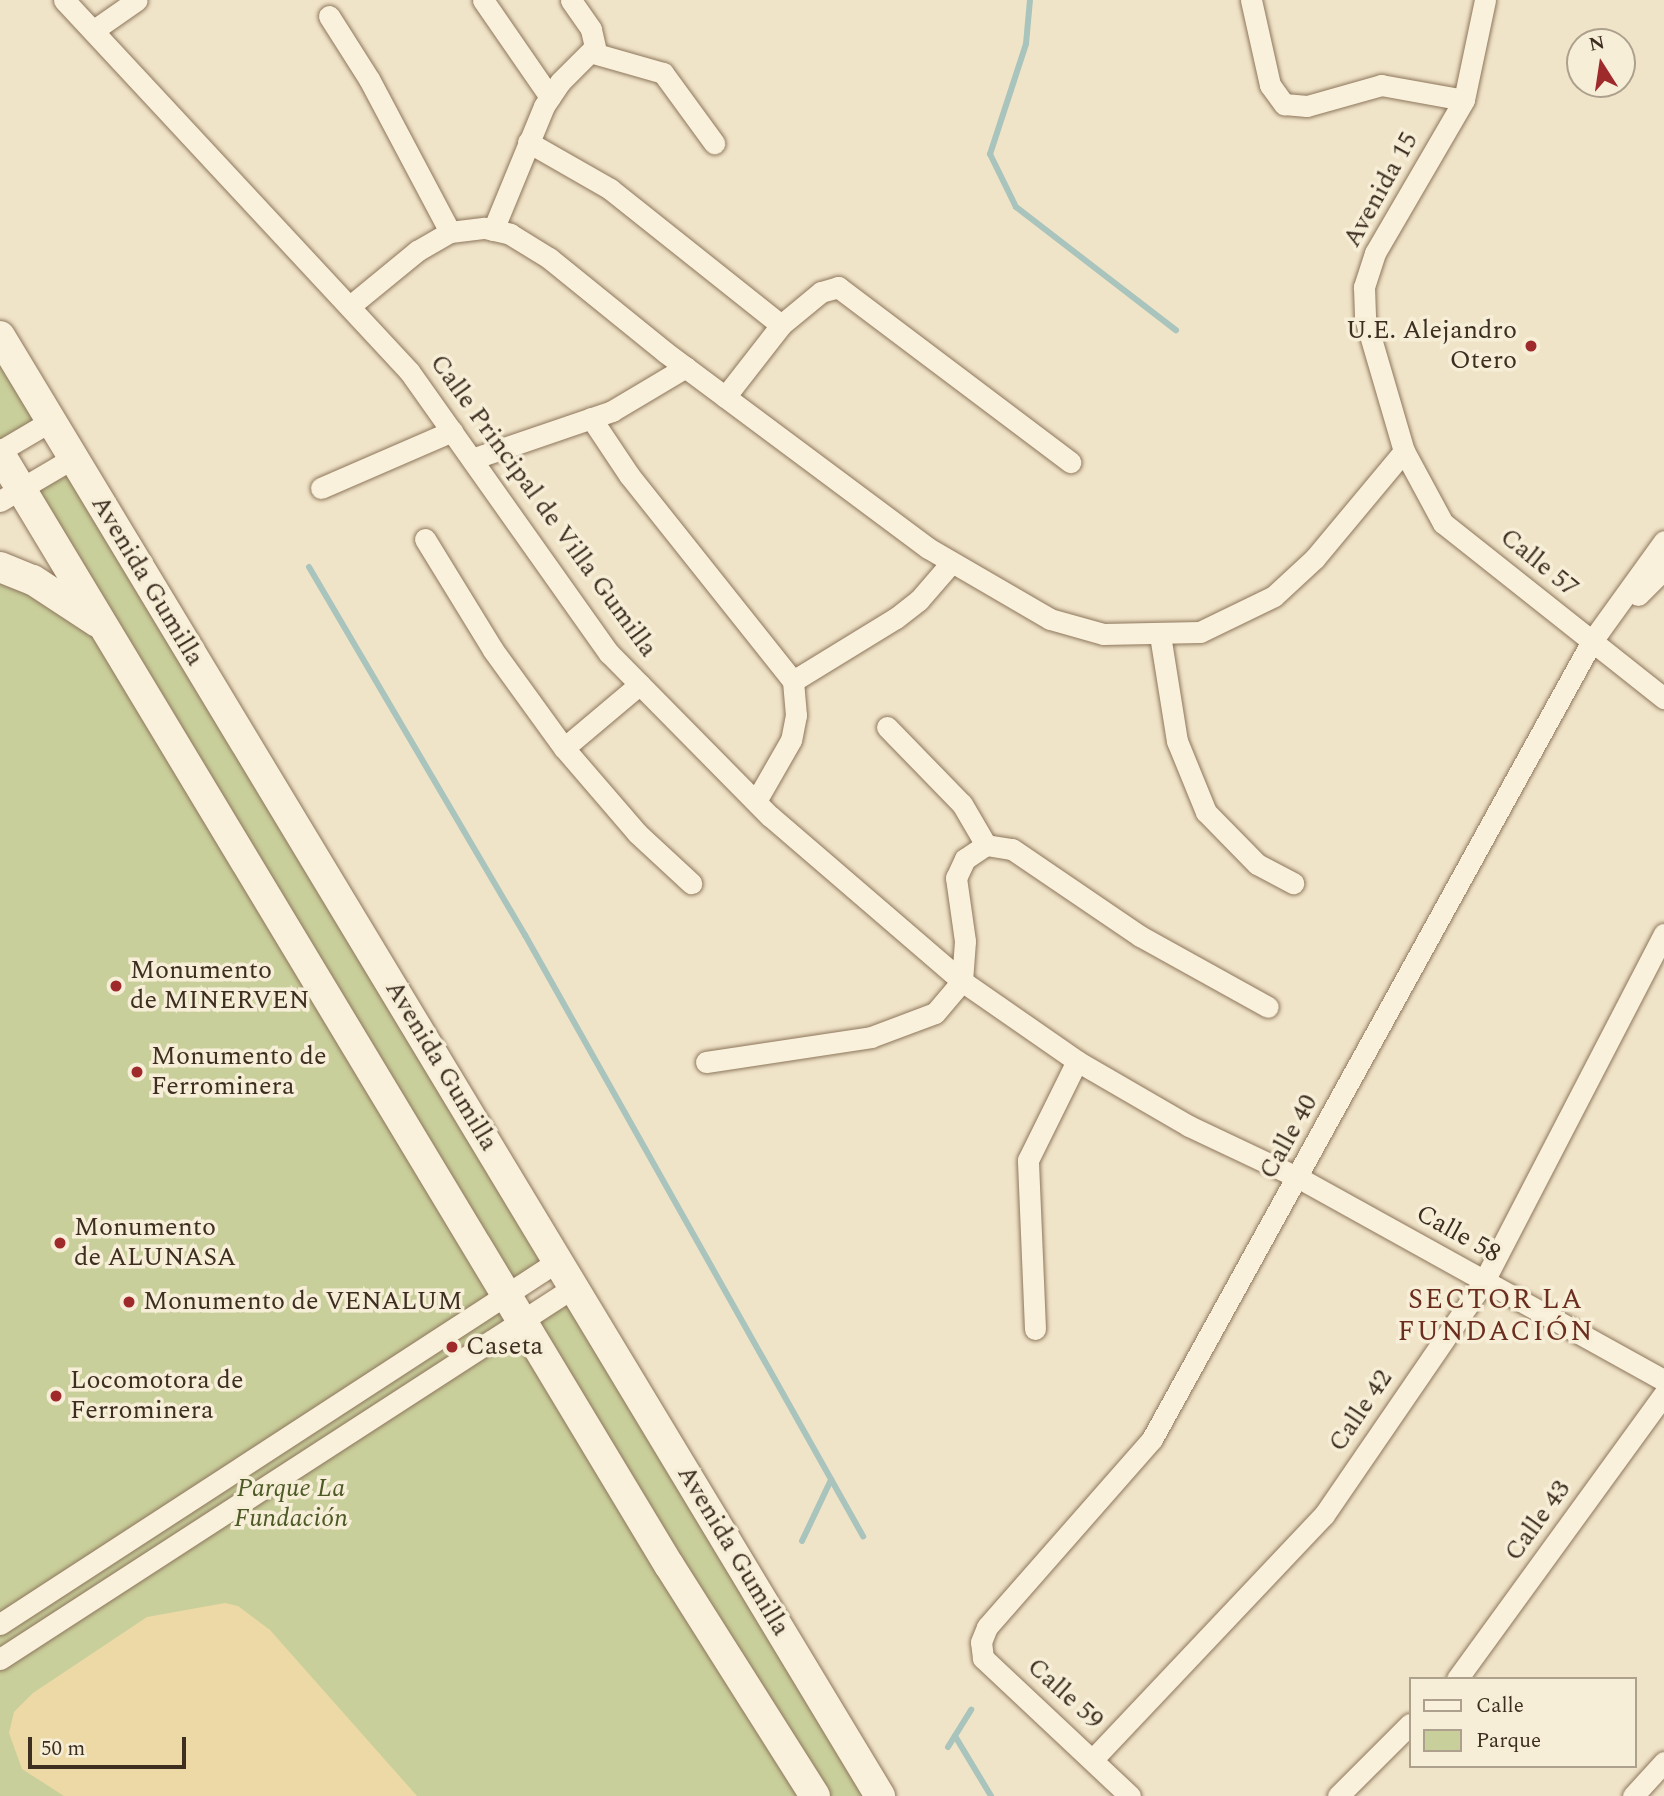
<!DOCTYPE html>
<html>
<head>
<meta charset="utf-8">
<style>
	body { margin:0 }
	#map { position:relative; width:1664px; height:1796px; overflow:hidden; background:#f0e4c8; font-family:Spectral,serif }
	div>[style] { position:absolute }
	.green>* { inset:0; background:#c9cf9b }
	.sand>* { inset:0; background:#ecd9a5 }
	.stream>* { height:6px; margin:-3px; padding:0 3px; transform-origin:3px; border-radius:3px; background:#a9c4bc }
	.roads { filter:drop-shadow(0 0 2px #8d765c) drop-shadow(0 0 2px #8d765c) }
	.street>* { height:21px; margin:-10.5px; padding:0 10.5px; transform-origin:10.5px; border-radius:10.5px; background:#faf1dc }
	.secondary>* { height:30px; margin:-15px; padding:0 15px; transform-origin:15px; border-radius:15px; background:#faf1dc }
	.dots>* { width:19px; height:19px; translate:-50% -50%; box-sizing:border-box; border:4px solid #f7eed8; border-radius:50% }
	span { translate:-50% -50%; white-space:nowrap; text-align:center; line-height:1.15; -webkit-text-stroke:7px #f7eed8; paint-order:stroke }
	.street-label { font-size:26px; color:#3d2e20 }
	.poi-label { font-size:26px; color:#3d2e20 }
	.right { translate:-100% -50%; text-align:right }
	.left { translate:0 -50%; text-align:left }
	.park-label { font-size:26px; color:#4d5a26; font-style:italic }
	.neighbourhood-label { font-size:28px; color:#6b2e1e; letter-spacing:2px }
	.legend { position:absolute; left:1409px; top:1677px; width:228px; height:91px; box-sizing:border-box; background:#f7eed8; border:2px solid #ada18e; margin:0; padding:9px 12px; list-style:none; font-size:21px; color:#3d2e20 }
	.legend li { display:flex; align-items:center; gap:14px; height:35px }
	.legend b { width:35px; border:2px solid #ada18e }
	.north { position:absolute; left:1566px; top:28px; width:70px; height:70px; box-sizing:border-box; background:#f7eed8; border:2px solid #ada18e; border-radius:50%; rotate:348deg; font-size:19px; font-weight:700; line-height:28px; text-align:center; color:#3d2e20 }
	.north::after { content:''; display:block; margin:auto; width:24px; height:32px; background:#9e2a2b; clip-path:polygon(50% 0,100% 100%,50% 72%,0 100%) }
	.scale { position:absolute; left:28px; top:1737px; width:158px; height:32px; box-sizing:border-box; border:4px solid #3d2e20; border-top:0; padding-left:9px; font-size:21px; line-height:24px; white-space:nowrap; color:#3d2e20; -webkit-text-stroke:5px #f7eed8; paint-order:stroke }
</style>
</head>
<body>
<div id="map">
	<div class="green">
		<i style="clip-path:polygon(0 342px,47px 420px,0 448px)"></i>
		<i style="clip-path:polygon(72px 461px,556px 1261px,507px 1292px,25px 489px)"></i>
		<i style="clip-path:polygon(0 567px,104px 627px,810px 1796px,0 1796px)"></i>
		<i style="clip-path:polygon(574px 1290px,876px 1796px,813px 1796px,525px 1320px)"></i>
	</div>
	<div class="sand">
		<i style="clip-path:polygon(225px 1603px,238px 1606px,270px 1630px,417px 1796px,64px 1796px,22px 1769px,9px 1733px,14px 1712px,33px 1693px,147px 1617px)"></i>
	</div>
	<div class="stream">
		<i style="left:1030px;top:0;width:44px;rotate:95.2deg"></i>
		<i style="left:1026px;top:44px;width:116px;rotate:108.1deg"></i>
		<i style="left:990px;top:154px;width:59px;rotate:63.9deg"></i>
		<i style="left:1016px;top:207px;width:202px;rotate:37.6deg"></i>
		<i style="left:309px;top:567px;width:427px;rotate:59.6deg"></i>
		<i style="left:525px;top:935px;width:690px;rotate:60.65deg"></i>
		<i style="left:802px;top:1541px;width:68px;rotate:-64.6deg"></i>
		<i style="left:955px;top:1736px;width:70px;rotate:59deg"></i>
		<i style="left:948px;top:1747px;width:44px;rotate:-58.1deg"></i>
	</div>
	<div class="roads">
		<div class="street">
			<i style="left:64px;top:0;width:507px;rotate:47.08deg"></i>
			<i style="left:409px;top:371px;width:346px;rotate:54.7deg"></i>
			<i style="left:609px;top:653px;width:229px;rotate:45.4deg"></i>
			<i style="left:770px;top:816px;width:253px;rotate:40.7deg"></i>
			<i style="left:962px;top:981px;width:140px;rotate:34.8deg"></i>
			<i style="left:1077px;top:1061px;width:129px;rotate:30.1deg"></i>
			<i style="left:1189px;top:1126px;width:122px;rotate:25.3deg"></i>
			<i style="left:1299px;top:1178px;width:417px;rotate:29deg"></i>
			<i style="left:483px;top:0;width:118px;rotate:55.4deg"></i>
			<i style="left:1251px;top:0;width:87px;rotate:77.4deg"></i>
			<i style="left:1270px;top:85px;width:24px;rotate:54deg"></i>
			<i style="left:1284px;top:104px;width:23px;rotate:5deg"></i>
			<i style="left:1307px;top:106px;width:77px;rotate:-15.8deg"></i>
			<i style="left:1381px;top:85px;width:84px;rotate:10.2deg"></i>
			<i style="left:1485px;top:0;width:102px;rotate:101.9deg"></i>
			<i style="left:1464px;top:100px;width:177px;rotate:120.2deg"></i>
			<i style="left:1375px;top:253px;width:36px;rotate:108deg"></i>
			<i style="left:1364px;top:287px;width:31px;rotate:88deg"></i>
			<i style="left:1365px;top:318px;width:139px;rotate:73.7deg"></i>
			<i style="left:1404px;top:451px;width:82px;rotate:61.6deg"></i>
			<i style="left:1443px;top:523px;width:282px;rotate:38.4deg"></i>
			<i style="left:329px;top:16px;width:75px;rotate:57.6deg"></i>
			<i style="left:369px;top:79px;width:173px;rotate:62.1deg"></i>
			<i style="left:94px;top:30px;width:52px;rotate:-34.9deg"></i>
			<i style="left:593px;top:53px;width:73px;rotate:15.9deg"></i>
			<i style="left:663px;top:73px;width:87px;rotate:53.9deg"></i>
			<i style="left:528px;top:142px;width:95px;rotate:29.8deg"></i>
			<i style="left:610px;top:189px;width:218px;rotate:38.5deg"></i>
			<i style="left:493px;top:230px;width:134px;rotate:-67.6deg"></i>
			<i style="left:544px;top:106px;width:29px;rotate:-56deg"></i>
			<i style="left:560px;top:82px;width:49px;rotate:-45deg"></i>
			<i style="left:595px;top:47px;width:18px;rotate:-103deg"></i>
			<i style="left:591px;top:29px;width:35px;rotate:-125deg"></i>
			<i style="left:350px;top:306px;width:87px;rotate:-39.4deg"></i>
			<i style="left:417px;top:251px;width:38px;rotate:-30deg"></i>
			<i style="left:450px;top:232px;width:35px;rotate:-7deg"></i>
			<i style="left:485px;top:228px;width:26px;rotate:13deg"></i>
			<i style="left:510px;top:234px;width:46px;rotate:31.6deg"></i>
			<i style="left:549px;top:258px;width:149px;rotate:39deg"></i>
			<i style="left:665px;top:352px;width:328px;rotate:36.7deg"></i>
			<i style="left:928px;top:548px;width:141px;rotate:30.2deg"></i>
			<i style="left:1050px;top:619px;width:55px;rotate:15.8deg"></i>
			<i style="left:1103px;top:634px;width:97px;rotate:-1.2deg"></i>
			<i style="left:1200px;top:632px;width:82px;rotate:-25.9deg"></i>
			<i style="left:1274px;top:596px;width:56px;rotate:-42.8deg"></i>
			<i style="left:1315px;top:558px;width:139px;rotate:-50.2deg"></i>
			<i style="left:725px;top:397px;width:91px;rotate:-52.1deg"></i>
			<i style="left:781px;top:325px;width:52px;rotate:-39.5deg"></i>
			<i style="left:821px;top:292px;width:18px;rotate:-16deg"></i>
			<i style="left:838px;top:287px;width:291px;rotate:37deg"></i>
			<i style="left:591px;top:418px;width:69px;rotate:56.3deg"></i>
			<i style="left:629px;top:475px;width:263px;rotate:51.5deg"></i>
			<i style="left:793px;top:681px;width:34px;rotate:85deg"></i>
			<i style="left:796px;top:715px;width:25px;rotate:101deg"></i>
			<i style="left:791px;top:740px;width:70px;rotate:119.8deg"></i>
			<i style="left:0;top:451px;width:59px;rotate:-30.5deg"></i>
			<i style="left:472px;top:459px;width:148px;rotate:-18.9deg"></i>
			<i style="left:612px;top:411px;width:86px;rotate:-30.7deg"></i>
			<i style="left:321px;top:488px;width:143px;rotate:-23.5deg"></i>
			<i style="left:0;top:501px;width:85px;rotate:-30.5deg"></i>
			<i style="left:425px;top:539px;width:130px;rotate:58.5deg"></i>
			<i style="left:493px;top:650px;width:121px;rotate:54.1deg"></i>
			<i style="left:564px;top:748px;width:112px;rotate:49.3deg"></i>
			<i style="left:637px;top:833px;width:74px;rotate:42.8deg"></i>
			<i style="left:1638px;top:595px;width:37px;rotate:-45deg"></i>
			<i style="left:1160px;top:635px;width:107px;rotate:80.9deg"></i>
			<i style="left:1177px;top:741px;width:77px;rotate:67.8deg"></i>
			<i style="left:1206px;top:812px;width:73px;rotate:45.6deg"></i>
			<i style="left:1257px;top:864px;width:41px;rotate:27.8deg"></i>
			<i style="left:793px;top:681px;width:121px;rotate:-31.5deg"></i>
			<i style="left:896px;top:618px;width:29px;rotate:-38deg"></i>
			<i style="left:919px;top:600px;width:49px;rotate:-49.1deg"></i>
			<i style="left:887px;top:727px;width:107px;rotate:45.8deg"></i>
			<i style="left:962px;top:804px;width:48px;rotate:59.7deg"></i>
			<i style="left:564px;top:748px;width:99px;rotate:-40.1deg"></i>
			<i style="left:706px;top:1062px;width:167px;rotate:-8.6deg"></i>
			<i style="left:871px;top:1037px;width:68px;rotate:-20.6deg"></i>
			<i style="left:935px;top:1013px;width:42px;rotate:-49.8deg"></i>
			<i style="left:962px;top:981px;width:40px;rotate:-85.7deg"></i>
			<i style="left:965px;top:941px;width:64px;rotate:-98.1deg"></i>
			<i style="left:956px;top:878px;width:21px;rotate:-65deg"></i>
			<i style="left:965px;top:859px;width:25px;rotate:-34deg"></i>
			<i style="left:986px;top:845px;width:26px;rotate:9deg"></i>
			<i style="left:1012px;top:849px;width:155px;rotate:34.2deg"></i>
			<i style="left:1140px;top:936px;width:146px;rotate:29deg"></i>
			<i style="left:1035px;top:1329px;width:169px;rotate:-92.4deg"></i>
			<i style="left:1028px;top:1160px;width:110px;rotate:-63.7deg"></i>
			<i style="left:0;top:1624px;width:666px;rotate:-33.05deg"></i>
			<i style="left:0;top:1659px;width:684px;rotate:-32.95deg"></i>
			<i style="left:1457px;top:1679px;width:352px;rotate:-54deg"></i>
			<i style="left:1094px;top:1758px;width:335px;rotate:-46.6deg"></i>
			<i style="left:1324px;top:1515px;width:283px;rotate:-55.6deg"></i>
			<i style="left:1484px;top:1281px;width:391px;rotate:-62.6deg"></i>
			<i style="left:1130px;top:1796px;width:202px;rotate:-136.8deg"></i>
			<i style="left:983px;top:1658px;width:16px;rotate:-97deg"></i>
			<i style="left:981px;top:1642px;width:16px;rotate:-68deg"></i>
			<i style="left:987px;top:1627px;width:250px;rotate:-48.7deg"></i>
			<i style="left:1152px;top:1439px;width:911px;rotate:-61.13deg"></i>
			<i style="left:1592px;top:641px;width:123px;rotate:-54.2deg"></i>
			<i style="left:1338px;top:1796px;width:102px;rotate:-45deg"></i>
			<i style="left:1633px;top:1796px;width:46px;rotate:-47.6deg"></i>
		</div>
		<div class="secondary">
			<i style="left:0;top:336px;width:1705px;rotate:58.92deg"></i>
			<i style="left:0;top:454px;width:1297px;rotate:58.95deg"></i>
			<i style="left:669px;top:1565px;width:273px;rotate:57.7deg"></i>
			<i style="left:0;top:567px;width:35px;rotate:22deg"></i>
			<i style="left:33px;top:580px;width:77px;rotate:33.3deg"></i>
		</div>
	</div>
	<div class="dots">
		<i style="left:1531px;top:346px;background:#9e2a2b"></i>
		<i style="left:116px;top:986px;background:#9e2a2b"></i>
		<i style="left:137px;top:1072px;background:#9e2a2b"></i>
		<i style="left:60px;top:1243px;background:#9e2a2b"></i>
		<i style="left:129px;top:1302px;background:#9e2a2b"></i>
		<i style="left:452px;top:1347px;background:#9e2a2b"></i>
		<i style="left:56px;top:1396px;background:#9e2a2b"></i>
	</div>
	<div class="street-label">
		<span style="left:1381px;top:190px;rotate:-61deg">Avenida 15</span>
		<span style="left:543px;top:506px;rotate:54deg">Calle Principal de Villa Gumilla</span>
		<span style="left:1539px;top:563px;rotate:39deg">Calle 57</span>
		<span style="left:147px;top:581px;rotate:59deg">Avenida Gumilla</span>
		<span style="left:441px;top:1066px;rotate:59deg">Avenida Gumilla</span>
		<span style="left:1289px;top:1137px;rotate:-61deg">Calle 40</span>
		<span style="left:1458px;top:1234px;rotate:29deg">Calle 58</span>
		<span style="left:1361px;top:1411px;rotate:-56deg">Calle 42</span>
		<span style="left:1538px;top:1521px;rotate:-54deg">Calle 43</span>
		<span style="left:733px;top:1551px;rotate:59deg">Avenida Gumilla</span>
		<span style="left:1065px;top:1694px;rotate:42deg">Calle 59</span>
	</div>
	<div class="poi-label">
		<span class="right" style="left:1517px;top:346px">U.E. Alejandro<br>Otero</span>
		<span class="left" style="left:130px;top:986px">Monumento<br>de MINERVEN</span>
		<span class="left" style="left:151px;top:1072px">Monumento de<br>Ferrominera</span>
		<span class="left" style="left:74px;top:1243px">Monumento<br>de ALUNASA</span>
		<span class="left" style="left:143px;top:1302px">Monumento de VENALUM</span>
		<span class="left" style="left:466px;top:1347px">Caseta</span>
		<span class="left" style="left:70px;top:1396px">Locomotora de<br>Ferrominera</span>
	</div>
	<div class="park-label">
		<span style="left:291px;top:1504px">Parque La<br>Fundación</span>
	</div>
	<div class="neighbourhood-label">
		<span style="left:1496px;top:1316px">SECTOR LA<br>FUNDACIÓN</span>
	</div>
	<ul class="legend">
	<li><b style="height:9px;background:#faf1dc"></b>Calle</li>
	<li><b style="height:19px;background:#c9cf9b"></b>Parque</li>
	</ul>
	<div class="north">N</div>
	<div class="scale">50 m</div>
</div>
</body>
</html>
